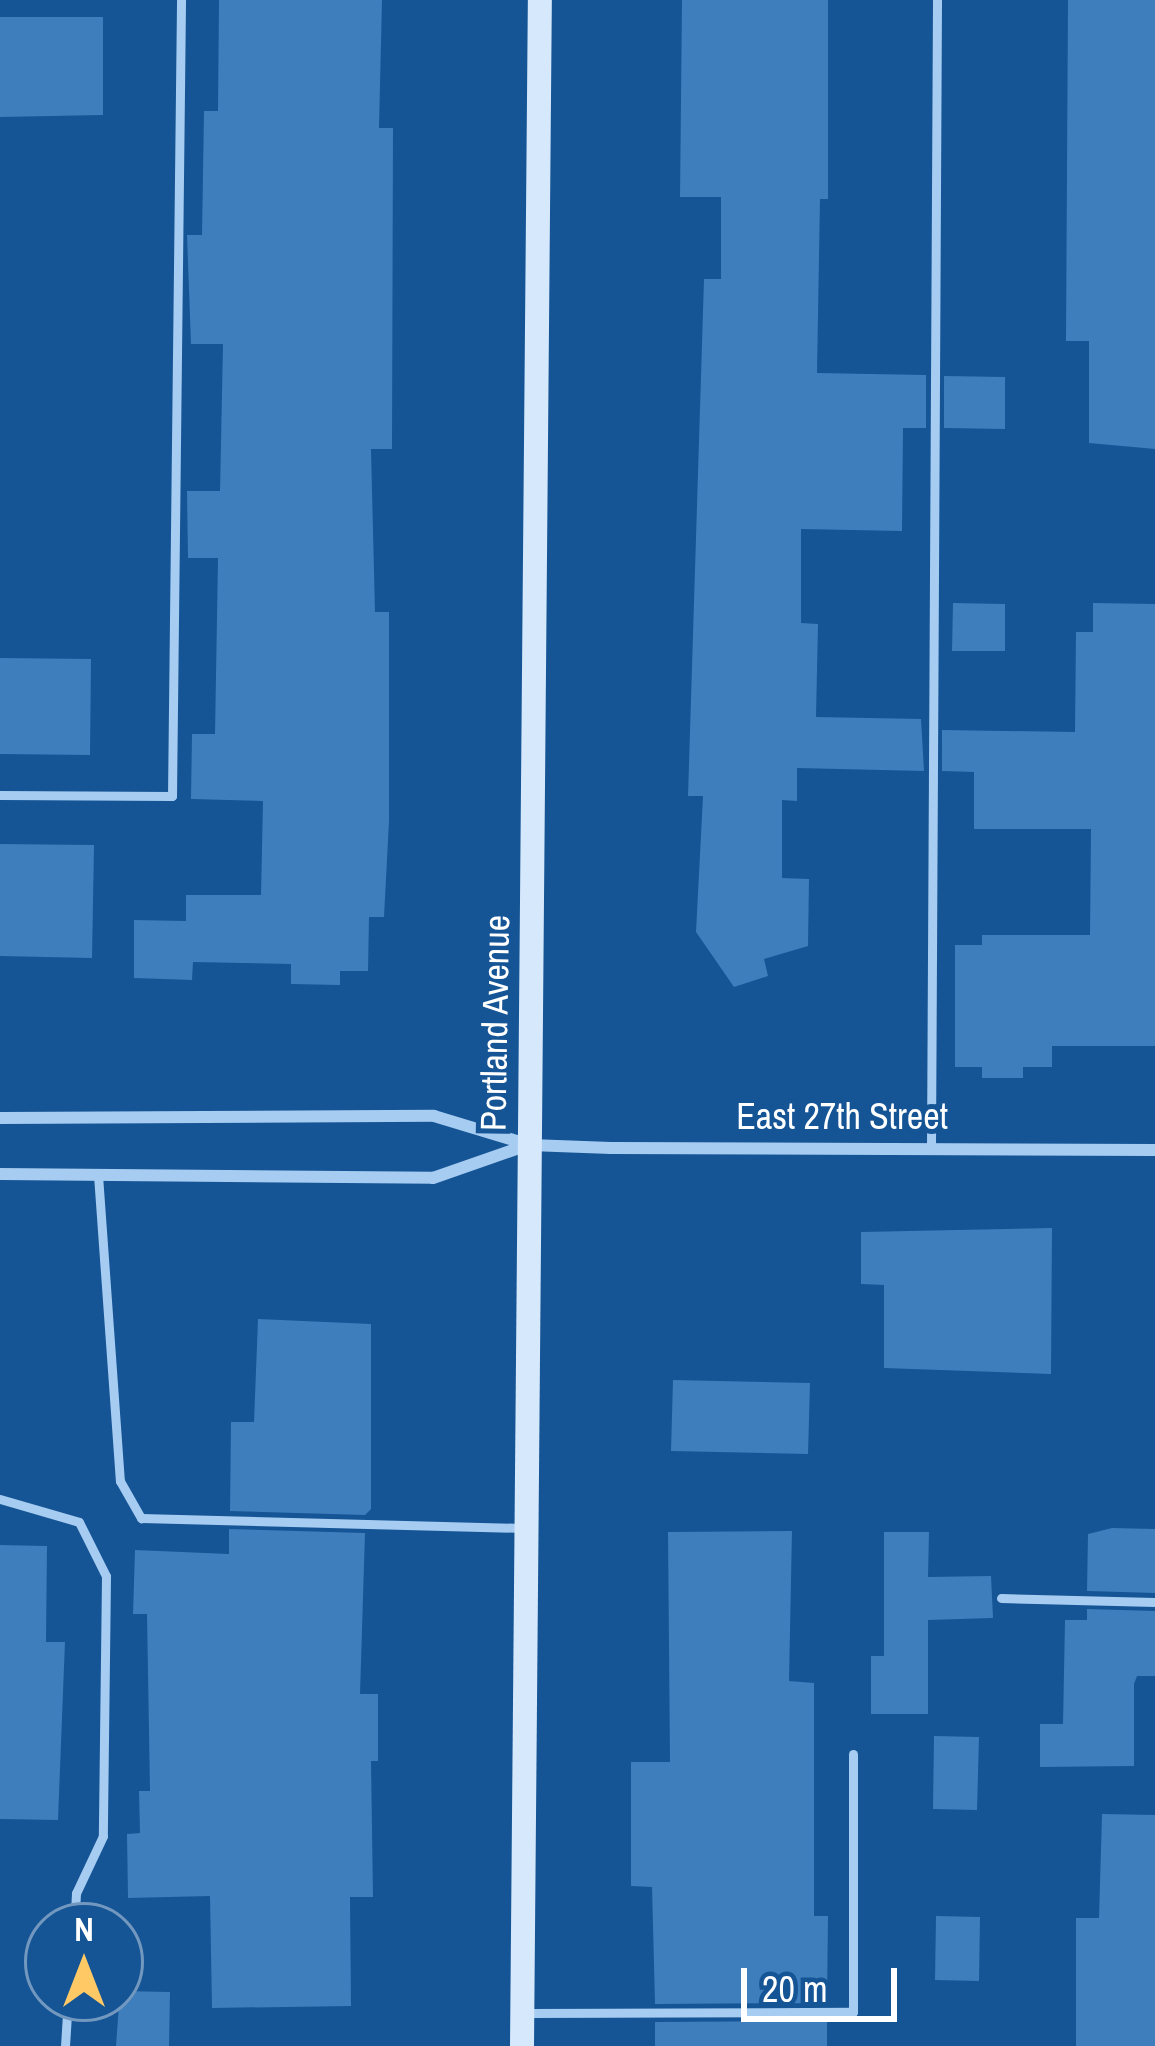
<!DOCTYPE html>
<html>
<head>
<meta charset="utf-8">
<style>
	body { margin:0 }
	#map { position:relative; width:1155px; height:2046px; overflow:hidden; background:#155495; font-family:"Archivo Narrow",sans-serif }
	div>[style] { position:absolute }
	.building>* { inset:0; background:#3e7ebd }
	.lane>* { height:9px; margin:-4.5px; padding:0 4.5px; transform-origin:4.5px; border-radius:4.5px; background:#a6ccf1 }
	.street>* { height:12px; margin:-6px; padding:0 6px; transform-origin:6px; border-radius:6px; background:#a6ccf1 }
	.secondary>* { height:24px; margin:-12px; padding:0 12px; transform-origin:12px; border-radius:12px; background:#d5e8fc }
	span { translate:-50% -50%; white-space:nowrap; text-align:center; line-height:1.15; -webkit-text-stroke:10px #155495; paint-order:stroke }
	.street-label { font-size:36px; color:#fff }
	.north { position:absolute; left:24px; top:1902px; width:120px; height:120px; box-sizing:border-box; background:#155495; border:3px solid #7398bf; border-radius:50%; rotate:0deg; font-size:33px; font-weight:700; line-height:48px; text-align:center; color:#fff }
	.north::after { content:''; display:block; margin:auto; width:42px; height:54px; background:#ffca66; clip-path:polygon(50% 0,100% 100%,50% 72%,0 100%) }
	.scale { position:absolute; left:741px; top:1968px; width:156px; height:54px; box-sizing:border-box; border:6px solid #fff; border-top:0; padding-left:15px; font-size:36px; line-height:42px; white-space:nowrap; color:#fff; -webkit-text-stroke:9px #155495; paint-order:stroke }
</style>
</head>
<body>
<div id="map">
	<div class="building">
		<i style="clip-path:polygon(219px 0,382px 0,379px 128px,393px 128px,392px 449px,371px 449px,375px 612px,389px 612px,389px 821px,384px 917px,369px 917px,368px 971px,340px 971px,340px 985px,291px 984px,291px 964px,193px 962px,192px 980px,134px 978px,134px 920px,186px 921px,186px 895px,261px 895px,263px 801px,191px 799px,192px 734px,215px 734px,218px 558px,188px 558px,187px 491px,220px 491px,223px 344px,191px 344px,187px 235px,202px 235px,204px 111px,218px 111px)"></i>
		<i style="clip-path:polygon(682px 0,828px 0,828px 199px,820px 199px,817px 373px,926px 375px,926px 428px,903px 428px,902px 531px,801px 529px,801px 623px,818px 624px,816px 717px,921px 719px,924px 771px,797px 768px,797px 801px,782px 800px,782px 878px,809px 879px,808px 946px,764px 959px,768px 976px,734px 987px,696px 932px,703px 796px,688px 796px,704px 279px,721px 279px,721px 197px,680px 197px)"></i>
		<i style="clip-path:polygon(1068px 0,1155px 0,1155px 449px,1089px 443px,1089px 341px,1066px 341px)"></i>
		<i style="clip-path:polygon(0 17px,103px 17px,103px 115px,0 117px)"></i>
		<i style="clip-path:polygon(944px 376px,1005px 377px,1005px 429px,944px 428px)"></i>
		<i style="clip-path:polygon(953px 603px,1005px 604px,1005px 651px,952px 651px)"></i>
		<i style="clip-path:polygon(1093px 603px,1155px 604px,1155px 1046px,1052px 1046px,1052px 1067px,1023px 1067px,1023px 1078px,982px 1078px,982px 1067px,955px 1067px,955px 945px,982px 945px,982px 935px,1090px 935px,1091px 829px,974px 829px,974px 772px,942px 771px,942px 730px,1075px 732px,1076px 632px,1093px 632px)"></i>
		<i style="clip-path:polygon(0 658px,91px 659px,90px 755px,0 754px)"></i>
		<i style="clip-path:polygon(0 844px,94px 845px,92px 958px,0 956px)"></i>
		<i style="clip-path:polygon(1052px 1228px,1051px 1374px,884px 1368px,884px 1285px,861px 1284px,861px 1232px)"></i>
		<i style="clip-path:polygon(258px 1319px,371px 1324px,371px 1509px,365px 1515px,230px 1511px,231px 1422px,254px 1422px)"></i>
		<i style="clip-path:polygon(673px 1380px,810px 1383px,808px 1454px,671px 1451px)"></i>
		<i style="clip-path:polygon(1112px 1528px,1155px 1529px,1155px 1593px,1087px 1591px,1088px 1534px)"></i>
		<i style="clip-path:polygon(229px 1529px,365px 1533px,360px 1694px,378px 1694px,378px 1761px,371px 1761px,373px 1897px,350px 1897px,351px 2006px,212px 2008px,210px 1896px,128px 1898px,127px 1834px,140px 1833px,139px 1791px,150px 1791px,147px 1614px,133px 1614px,135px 1550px,229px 1554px)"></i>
		<i style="clip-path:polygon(792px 1531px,789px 1681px,814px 1683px,814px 1916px,828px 1916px,827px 2003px,655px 2004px,652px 1887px,631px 1886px,631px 1762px,670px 1762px,668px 1532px)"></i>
		<i style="clip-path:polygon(884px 1532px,929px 1532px,928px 1577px,991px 1576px,993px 1618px,928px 1620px,928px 1714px,871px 1714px,871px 1656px,884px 1656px)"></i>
		<i style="clip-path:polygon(0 1545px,47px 1546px,46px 1642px,65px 1642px,58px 1820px,0 1819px)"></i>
		<i style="clip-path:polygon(1087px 1609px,1155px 1611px,1155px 1676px,1137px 1676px,1134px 1684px,1134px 1766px,1040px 1767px,1040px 1724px,1063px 1724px,1065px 1620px,1087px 1620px)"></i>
		<i style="clip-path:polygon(934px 1736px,979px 1737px,977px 1810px,933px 1809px)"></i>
		<i style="clip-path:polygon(1102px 1814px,1155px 1815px,1155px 2046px,1076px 2046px,1076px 1918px,1099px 1918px)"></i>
		<i style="clip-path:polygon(936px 1916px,980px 1917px,979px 1981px,935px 1980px)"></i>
		<i style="clip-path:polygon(120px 1991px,170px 1992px,169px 2046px,116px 2046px)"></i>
		<i style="clip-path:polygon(827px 2021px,827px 2046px,655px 2046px,655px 2022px)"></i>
	</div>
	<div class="lane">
		<i style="left:0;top:795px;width:172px;rotate:0.3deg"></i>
		<i style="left:172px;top:796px;width:796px;rotate:-89.35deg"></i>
		<i style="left:931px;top:1147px;width:1147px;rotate:-89.7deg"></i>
		<i style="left:98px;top:1175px;width:307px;rotate:85.9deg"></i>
		<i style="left:120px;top:1481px;width:43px;rotate:60.4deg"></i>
		<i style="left:141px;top:1518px;width:383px;rotate:1.5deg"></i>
		<i style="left:0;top:1499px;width:82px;rotate:16.2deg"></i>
		<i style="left:79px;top:1522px;width:60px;rotate:63.4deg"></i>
		<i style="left:106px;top:1576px;width:260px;rotate:90.7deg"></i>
		<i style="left:103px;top:1836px;width:63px;rotate:115.3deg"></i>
		<i style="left:76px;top:1893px;width:33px;rotate:93deg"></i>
		<i style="left:1001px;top:1598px;width:154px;rotate:1.5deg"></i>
		<i style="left:528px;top:2013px;width:325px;rotate:-0.2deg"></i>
		<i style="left:853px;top:2012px;width:258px;rotate:-90deg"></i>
		<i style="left:65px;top:2046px;width:48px;rotate:-86.4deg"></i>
	</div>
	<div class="street">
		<i style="left:0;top:1118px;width:434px;rotate:-0.3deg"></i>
		<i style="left:434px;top:1116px;width:100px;rotate:16.8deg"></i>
		<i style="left:530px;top:1145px;width:81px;rotate:2.1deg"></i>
		<i style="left:611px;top:1148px;width:544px;rotate:0.21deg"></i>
		<i style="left:0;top:1174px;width:433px;rotate:0.5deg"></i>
		<i style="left:433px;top:1178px;width:101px;rotate:-19.2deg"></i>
	</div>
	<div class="secondary">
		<i style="left:522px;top:2046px;width:2046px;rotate:-89.5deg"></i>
	</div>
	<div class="street-label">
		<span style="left:495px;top:1023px;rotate:-89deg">Portland Avenue</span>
		<span style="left:842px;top:1117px">East 27th Street</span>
	</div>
	<div class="north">N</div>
	<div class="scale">20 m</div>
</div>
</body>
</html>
